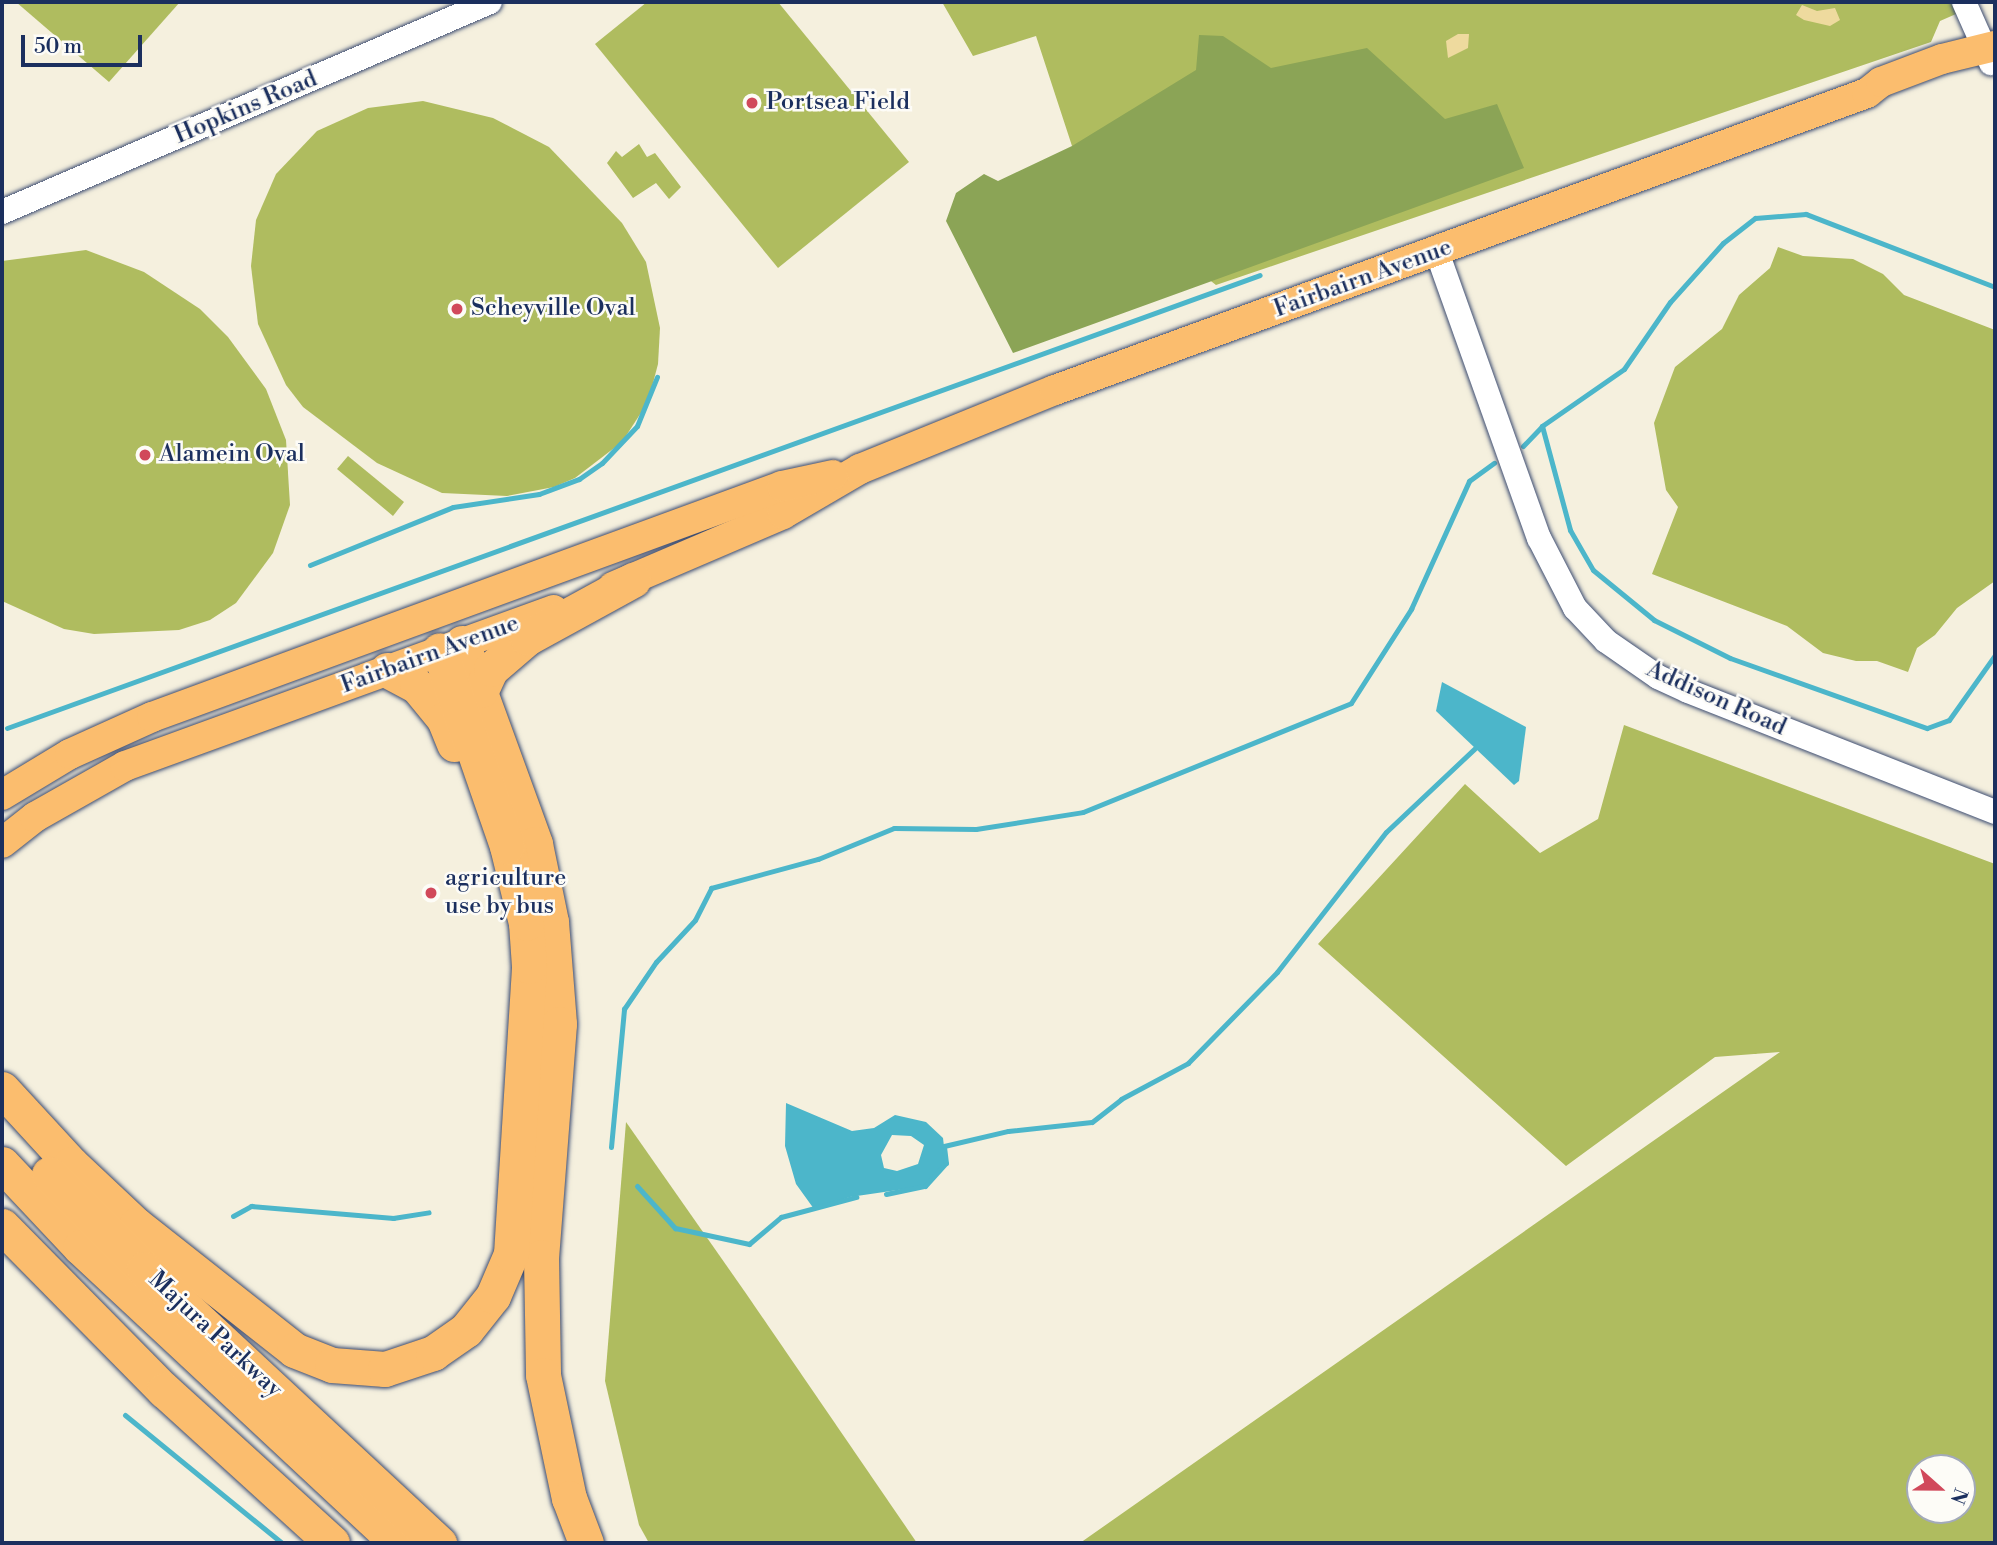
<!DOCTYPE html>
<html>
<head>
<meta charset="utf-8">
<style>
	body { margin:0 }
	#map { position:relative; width:1997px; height:1545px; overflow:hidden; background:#f5f0de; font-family:"Libre Bodoni",serif }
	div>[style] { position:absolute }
	.green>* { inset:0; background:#afbc5f }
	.forest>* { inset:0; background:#8ba456 }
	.sand>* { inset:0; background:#eeda9e }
	.water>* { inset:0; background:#4cb6ca }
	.stream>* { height:5px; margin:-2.5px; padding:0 2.5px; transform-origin:2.5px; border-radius:2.5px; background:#4cb6ca }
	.roads { filter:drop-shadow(0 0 2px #3c4c71) drop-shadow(0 0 2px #3c4c71) }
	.minor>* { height:24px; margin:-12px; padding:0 12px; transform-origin:12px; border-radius:12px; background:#fff }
	.major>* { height:30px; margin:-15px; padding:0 15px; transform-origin:15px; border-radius:15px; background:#fbbd6e }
	.highway>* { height:35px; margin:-17.5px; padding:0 17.5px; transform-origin:17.5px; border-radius:17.5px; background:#fbbd6e }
	.dots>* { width:19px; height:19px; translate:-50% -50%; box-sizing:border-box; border:4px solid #fdfcf7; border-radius:50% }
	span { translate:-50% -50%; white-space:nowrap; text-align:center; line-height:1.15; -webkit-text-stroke:5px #fdfcf7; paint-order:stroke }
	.poi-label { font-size:24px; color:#1b2f5e }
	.left { translate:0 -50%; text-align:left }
	.street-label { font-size:24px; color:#1b2f5e }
	.frame { position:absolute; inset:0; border:4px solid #1b2f5e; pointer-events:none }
	.north { position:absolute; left:1906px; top:1454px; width:70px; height:70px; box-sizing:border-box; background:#fdfcf7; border:2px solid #a3aaba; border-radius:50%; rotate:111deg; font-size:19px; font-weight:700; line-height:28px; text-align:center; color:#1b2f5e }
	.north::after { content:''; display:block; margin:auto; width:24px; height:32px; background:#d1495b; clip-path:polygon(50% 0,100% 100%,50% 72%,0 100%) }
	.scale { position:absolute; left:21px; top:35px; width:121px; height:32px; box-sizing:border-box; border:4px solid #1b2f5e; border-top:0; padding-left:9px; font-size:21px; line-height:24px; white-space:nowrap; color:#1b2f5e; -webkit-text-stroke:5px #fdfcf7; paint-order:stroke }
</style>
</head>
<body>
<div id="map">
	<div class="green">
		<i style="clip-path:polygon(16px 2px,180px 2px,109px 82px)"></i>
		<i style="clip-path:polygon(647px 2px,778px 2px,909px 162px,778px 268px,595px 44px)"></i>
		<i style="clip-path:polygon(942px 2px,1954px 2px,1956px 14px,1940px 21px,1931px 42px,1216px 285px,1126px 215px,1072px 146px,1036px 36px,973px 56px)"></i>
		<i style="clip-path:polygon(423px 101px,493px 118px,549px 147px,622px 223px,646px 262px,660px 328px,658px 364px,648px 402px,622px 442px,575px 478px,554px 487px,507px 496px,442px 493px,377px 463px,303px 407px,286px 385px,258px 324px,251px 266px,256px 220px,276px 174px,317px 131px,368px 108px)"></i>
		<i style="clip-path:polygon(639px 144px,647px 157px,655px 153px,681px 187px,669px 199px,656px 183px,633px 198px,607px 163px,616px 151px,622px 157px)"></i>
		<i style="clip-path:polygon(1778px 247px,1803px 256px,1853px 259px,1883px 274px,1904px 295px,1995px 330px,1995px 581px,1957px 608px,1935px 635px,1917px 648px,1908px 672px,1877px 661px,1856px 661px,1823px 653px,1787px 626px,1652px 574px,1678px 507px,1666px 490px,1654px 423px,1675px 367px,1722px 329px,1739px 295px,1770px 268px)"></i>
		<i style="clip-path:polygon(86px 250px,144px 272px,200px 309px,228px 337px,266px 389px,286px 440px,290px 505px,273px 553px,236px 603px,210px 620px,179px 630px,94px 634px,64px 629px,2px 601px,2px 261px)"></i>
		<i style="clip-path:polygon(348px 456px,404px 502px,393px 516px,337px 469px)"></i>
		<i style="clip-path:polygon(evenodd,1624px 725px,1995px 864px,1995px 1543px,1080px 1543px,1780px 1052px,1715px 1057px,1566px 1166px,1318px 944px,1465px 784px,1540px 853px,1598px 819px,1624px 725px,1920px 1468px,1962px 1468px,1962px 1510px,1920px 1510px,1920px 1468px)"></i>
		<i style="clip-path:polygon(626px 1122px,745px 1292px,917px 1543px,649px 1543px,639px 1525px,605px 1381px)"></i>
	</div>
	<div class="forest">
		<i style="clip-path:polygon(1199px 35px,1223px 36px,1271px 68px,1367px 48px,1445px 119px,1497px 104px,1524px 168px,1013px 353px,946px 221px,956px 193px,984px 174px,998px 181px,1072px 146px,1196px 70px)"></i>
	</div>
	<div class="sand">
		<i style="clip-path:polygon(1802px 5px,1817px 11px,1835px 8px,1840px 20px,1830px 26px,1804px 20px,1796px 15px)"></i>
		<i style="clip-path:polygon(1458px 34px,1469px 34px,1468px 48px,1448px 58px,1446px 41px)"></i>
	</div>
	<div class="water">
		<i style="clip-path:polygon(1442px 682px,1526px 727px,1519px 781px,1514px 785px,1436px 711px)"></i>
		<i style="clip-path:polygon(evenodd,786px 1103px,852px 1131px,874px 1128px,895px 1115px,926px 1122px,943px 1138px,946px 1163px,925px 1186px,850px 1197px,814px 1209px,796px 1184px,785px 1146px,786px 1103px,892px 1135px,911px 1136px,924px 1145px,918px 1164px,897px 1171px,884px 1168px,881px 1155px,892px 1135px)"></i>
	</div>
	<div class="stream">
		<i style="left:1995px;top:287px;width:203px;rotate:-158.9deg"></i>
		<i style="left:1806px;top:214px;width:51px;rotate:175.5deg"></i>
		<i style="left:1755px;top:218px;width:41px;rotate:142deg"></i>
		<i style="left:1723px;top:243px;width:79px;rotate:131.9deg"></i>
		<i style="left:1670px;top:302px;width:81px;rotate:124.5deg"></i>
		<i style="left:1624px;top:369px;width:100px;rotate:145.2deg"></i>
		<i style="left:1542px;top:426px;width:108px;rotate:74.9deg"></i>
		<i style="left:1570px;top:530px;width:46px;rotate:60.1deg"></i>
		<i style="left:1593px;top:570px;width:79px;rotate:39.3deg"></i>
		<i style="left:1654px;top:620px;width:85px;rotate:26.6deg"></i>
		<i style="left:1730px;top:658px;width:209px;rotate:19.6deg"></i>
		<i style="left:1927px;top:728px;width:23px;rotate:-20deg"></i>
		<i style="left:1949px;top:720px;width:80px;rotate:-54.7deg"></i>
		<i style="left:1523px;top:446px;width:28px;rotate:-46deg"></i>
		<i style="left:310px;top:565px;width:154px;rotate:-22.1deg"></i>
		<i style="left:453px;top:507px;width:87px;rotate:-8.6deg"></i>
		<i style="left:539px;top:494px;width:43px;rotate:-20.6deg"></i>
		<i style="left:579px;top:479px;width:28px;rotate:-35deg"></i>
		<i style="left:602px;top:463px;width:51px;rotate:-46.6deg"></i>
		<i style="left:637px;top:426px;width:53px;rotate:-67.8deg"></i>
		<i style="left:7px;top:728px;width:1332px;rotate:-19.88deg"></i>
		<i style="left:611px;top:1147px;width:139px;rotate:-84.6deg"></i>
		<i style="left:624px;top:1009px;width:57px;rotate:-55.8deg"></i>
		<i style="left:656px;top:962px;width:57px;rotate:-47.1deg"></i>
		<i style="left:695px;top:920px;width:36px;rotate:-63deg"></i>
		<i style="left:711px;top:888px;width:111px;rotate:-15.2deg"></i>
		<i style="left:818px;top:859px;width:82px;rotate:-22.2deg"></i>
		<i style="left:894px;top:828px;width:82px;rotate:0.7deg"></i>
		<i style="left:976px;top:829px;width:108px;rotate:-9deg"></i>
		<i style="left:1083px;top:812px;width:289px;rotate:-22.1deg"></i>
		<i style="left:1351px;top:703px;width:112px;rotate:-57.4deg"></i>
		<i style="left:1411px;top:609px;width:141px;rotate:-65.6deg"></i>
		<i style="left:1469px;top:481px;width:31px;rotate:-36deg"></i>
		<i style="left:637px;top:1186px;width:57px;rotate:47.9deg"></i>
		<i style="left:675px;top:1228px;width:76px;rotate:12.2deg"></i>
		<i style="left:749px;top:1244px;width:42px;rotate:-40.2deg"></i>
		<i style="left:781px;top:1217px;width:78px;rotate:-14.9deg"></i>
		<i style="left:886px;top:1194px;width:40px;rotate:-12deg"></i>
		<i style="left:925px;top:1186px;width:31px;rotate:-48deg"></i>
		<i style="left:946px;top:1163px;width:17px;rotate:-97deg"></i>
		<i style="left:944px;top:1146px;width:66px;rotate:-13.2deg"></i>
		<i style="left:1008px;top:1131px;width:84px;rotate:-6.1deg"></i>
		<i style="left:1092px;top:1122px;width:37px;rotate:-38deg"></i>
		<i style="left:1121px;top:1099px;width:76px;rotate:-28.2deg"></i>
		<i style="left:1188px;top:1063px;width:127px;rotate:-45.6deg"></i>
		<i style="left:1277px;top:972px;width:177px;rotate:-52.1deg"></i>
		<i style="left:1386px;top:832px;width:122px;rotate:-43.3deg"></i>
		<i style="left:233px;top:1216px;width:21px;rotate:-29deg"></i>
		<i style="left:251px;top:1206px;width:143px;rotate:4.8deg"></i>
		<i style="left:393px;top:1218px;width:36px;rotate:-9deg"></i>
		<i style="left:125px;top:1415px;width:203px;rotate:39.2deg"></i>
	</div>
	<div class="roads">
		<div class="minor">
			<i style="left:1964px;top:2px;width:67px;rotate:66.1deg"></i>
			<i style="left:2px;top:212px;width:531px;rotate:-23.28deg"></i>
			<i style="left:1437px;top:252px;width:304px;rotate:70.4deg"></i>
			<i style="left:1539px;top:538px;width:79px;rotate:62.8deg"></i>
			<i style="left:1575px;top:608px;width:45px;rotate:46.8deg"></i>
			<i style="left:1606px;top:641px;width:63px;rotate:34.7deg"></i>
			<i style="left:1658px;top:677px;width:33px;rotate:25deg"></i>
			<i style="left:1688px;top:691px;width:330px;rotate:21.5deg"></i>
		</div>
		<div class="major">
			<i style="left:613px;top:587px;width:185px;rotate:-23.2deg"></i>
			<i style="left:783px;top:514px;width:89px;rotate:-30.3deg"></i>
			<i style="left:860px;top:469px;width:210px;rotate:-22.1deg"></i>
			<i style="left:1055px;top:390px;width:865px;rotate:-20.09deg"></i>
			<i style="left:1867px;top:93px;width:18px;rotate:-38deg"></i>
			<i style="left:1881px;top:82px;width:65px;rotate:-20.7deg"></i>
			<i style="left:1942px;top:59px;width:55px;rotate:-13.8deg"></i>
			<i style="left:2px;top:795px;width:79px;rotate:-31.1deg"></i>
			<i style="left:70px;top:754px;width:90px;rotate:-24.3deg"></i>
			<i style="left:152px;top:717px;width:671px;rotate:-20.14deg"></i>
			<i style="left:782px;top:486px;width:52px;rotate:-12.2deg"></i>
			<i style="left:2px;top:843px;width:42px;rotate:-38.2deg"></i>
			<i style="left:35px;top:817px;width:103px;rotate:-29.5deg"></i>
			<i style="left:125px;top:766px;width:456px;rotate:-20deg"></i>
		</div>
		<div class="highway">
			<i style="left:462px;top:643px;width:214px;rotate:70deg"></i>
			<i style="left:535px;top:844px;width:80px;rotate:78.4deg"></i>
			<i style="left:551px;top:922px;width:102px;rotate:85.5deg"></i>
			<i style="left:559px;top:1024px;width:234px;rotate:94.4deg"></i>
			<i style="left:541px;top:1257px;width:118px;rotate:89deg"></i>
			<i style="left:543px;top:1375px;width:126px;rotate:78.1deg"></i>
			<i style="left:569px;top:1498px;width:48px;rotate:69.3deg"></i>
			<i style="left:387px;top:670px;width:34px;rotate:28deg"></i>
			<i style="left:417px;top:686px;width:43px;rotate:50.7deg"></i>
			<i style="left:444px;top:719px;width:27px;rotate:68deg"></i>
			<i style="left:481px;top:690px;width:23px;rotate:-65deg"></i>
			<i style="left:491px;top:669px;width:48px;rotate:-40.7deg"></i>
			<i style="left:527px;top:638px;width:121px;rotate:-28.7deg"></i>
			<i style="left:2px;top:1089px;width:102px;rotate:47.4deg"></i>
			<i style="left:71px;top:1164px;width:89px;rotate:43.2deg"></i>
			<i style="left:136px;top:1225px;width:201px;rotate:38.3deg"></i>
			<i style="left:294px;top:1350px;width:41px;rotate:21.5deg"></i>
			<i style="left:332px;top:1365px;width:53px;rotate:4.3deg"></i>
			<i style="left:385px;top:1369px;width:51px;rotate:-18.4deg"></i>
			<i style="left:433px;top:1353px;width:40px;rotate:-34.9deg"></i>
			<i style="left:466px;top:1330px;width:43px;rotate:-51.5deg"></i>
			<i style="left:493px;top:1296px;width:46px;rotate:-66.8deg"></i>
			<i style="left:511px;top:1254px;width:289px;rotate:-86.4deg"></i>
			<i style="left:529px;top:966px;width:43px;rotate:-94deg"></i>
			<i style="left:526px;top:923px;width:79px;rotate:-103.9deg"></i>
			<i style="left:507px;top:846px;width:207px;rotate:-109.1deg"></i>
			<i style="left:2px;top:1164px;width:114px;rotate:46.8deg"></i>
			<i style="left:80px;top:1247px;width:434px;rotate:43deg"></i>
			<i style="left:49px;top:1174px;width:134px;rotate:45deg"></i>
			<i style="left:144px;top:1269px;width:403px;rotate:42.9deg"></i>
			<i style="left:2px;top:1226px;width:231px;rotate:45.4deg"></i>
			<i style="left:164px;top:1390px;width:227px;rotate:42.3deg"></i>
		</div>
	</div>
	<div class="dots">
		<i style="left:752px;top:103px;background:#d1495b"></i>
		<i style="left:457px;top:309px;background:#d1495b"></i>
		<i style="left:145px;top:455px;background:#d1495b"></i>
		<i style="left:431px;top:893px;background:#d1495b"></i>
	</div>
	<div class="poi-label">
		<span class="left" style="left:766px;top:103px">Portsea Field</span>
		<span class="left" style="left:471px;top:309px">Scheyville Oval</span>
		<span class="left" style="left:159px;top:455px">Alamein Oval</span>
		<span class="left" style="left:445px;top:893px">agriculture<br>use by bus</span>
	</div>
	<div class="street-label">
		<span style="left:246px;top:108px;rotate:-23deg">Hopkins Road</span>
		<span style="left:1363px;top:279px;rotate:-20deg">Fairbairn Avenue</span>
		<span style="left:430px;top:655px;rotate:-20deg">Fairbairn Avenue</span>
		<span style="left:1716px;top:699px;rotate:24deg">Addison Road</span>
		<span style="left:215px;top:1335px;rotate:43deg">Majura Parkway</span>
	</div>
	<div class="frame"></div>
	<div class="north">N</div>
	<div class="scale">50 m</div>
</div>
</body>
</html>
